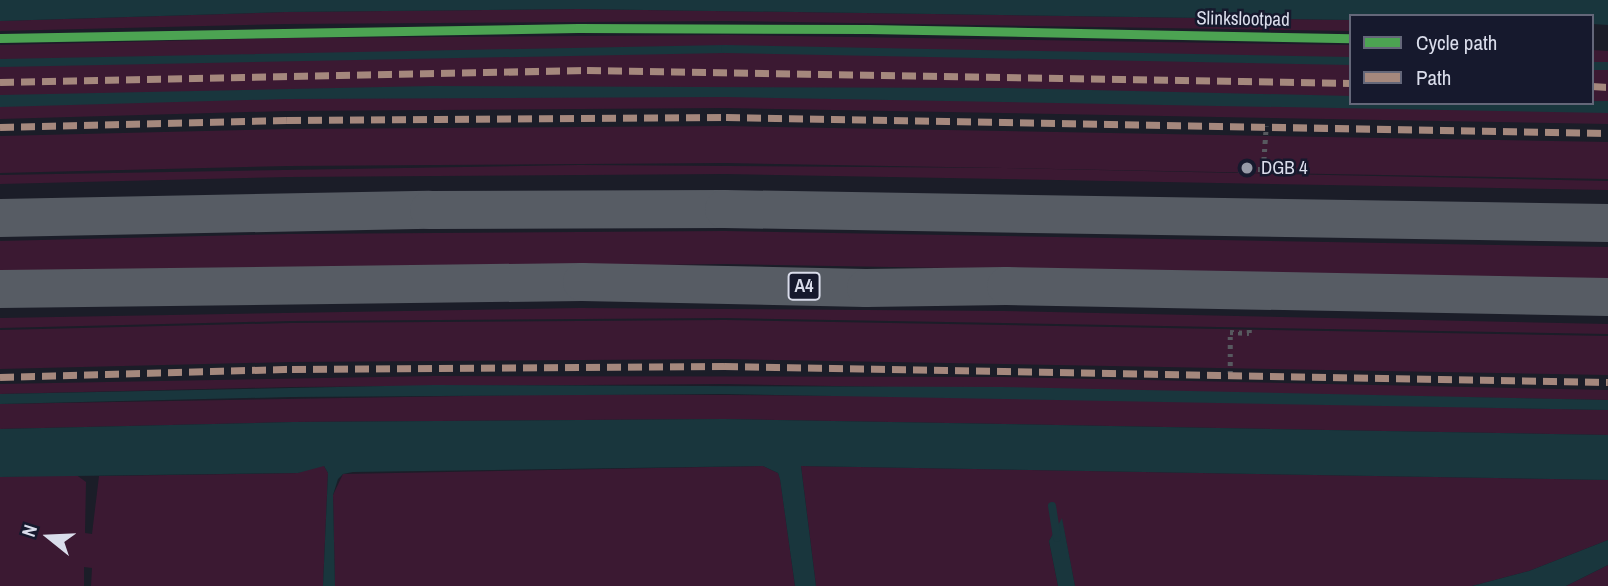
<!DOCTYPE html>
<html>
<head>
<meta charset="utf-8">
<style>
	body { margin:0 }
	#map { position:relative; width:1608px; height:586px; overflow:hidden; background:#1b1d28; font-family:"Archivo Narrow",sans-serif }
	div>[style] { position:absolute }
	.green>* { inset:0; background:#3b1932 }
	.water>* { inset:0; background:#19363d }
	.stream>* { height:8px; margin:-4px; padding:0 4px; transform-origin:4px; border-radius:4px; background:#19363d }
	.path>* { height:4.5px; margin-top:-2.25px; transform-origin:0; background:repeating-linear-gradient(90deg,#57595f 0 3.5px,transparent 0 8.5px) }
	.motorway>* { height:38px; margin:-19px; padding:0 19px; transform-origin:19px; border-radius:19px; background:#575c64 }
	.quiet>* { height:7px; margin-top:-3.5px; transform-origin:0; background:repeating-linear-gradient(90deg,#a5887d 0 14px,transparent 0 21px) }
	.cycleway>* { height:9px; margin:-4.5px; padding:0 4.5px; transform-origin:4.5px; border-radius:4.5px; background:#4ca352 }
	.dots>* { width:19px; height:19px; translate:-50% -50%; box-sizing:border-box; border:4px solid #16192d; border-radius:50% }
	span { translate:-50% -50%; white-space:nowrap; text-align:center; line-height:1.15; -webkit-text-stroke:5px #16192d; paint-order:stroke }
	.shield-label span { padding:2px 5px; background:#16192d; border:2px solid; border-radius:5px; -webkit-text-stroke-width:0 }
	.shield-label { font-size:18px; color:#daddeb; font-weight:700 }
	.street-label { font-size:19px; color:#daddeb }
	.poi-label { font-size:19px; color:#daddeb }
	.left { translate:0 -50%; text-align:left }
	.legend { position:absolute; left:1349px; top:14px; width:245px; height:91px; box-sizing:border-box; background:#16192d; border:2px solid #646779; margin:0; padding:9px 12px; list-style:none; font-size:21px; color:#daddeb }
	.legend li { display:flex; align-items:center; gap:14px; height:35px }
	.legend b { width:35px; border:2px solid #646779 }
	.north { position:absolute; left:14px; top:502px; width:70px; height:70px; -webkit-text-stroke:5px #16192d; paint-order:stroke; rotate:288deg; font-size:19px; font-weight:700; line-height:28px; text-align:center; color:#daddeb }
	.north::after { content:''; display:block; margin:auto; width:24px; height:32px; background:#daddeb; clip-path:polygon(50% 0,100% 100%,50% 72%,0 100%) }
</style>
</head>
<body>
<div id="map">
	<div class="green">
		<i style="clip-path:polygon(578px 9px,1351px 20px,1351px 31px,726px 21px,286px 24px,0 31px,0 21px,285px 12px)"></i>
		<i style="clip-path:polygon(726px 35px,1351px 45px,1351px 103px,1592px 103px,1592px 50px,1608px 51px,1608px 124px,725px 108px,287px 111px,0 119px,0 45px,286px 38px)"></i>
		<i style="clip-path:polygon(725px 126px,1608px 142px,1608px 179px,725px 163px,288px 166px,0 173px,0 136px,288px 129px)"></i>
		<i style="clip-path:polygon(579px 165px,1005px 168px,1608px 181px,1608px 190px,725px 174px,288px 177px,0 184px,0 175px)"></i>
		<i style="clip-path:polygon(725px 231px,1608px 247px,1608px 280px,725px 264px,0 274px,0 241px,289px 234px)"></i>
		<i style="clip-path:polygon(580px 308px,1003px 311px,1608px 324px,1608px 334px,725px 318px,291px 321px,0 328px,0 318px)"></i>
		<i style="clip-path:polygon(725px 320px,1608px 336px,1608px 375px,725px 359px,291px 362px,0 369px,0 330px,291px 323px)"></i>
		<i style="clip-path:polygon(434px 376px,1002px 377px,1608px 390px,1608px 400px,725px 384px,292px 387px,0 394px,0 384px)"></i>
		<i style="clip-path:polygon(580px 394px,1001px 397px,1608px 410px,1608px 435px,724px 419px,293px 422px,0 429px,0 404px)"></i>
		<i style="clip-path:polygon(315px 466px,324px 466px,328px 473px,323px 586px,91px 586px,92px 568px,84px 567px,84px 586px,0 586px,0 477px,75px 474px,86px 482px,85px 533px,92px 534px,99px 476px,298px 473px)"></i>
		<i style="clip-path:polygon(763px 466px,778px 473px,780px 478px,795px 586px,335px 586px,333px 495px,343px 474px)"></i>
		<i style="clip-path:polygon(801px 466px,1608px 480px,1608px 540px,1529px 571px,1472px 586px,1075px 586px,1062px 520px,1049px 541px,1058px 586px,816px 586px)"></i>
		<i style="clip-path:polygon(1608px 565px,1608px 586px,1566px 586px)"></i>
	</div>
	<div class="water">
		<i style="clip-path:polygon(0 0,1608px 0,1608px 25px,1592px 24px,1592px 16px,1351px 16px,1351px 20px,578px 9px,285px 12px,0 21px)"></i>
		<i style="clip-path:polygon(431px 86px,1007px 88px,1351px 96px,1351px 103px,1608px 101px,1608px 113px,726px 97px,287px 99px,0 107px,0 95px)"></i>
		<i style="clip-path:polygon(434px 385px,1001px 387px,1608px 400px,1608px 410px,724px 394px,292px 397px,0 404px,0 394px)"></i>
		<i style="clip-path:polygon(724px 419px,1608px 435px,1608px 480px,801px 466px,816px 586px,795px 586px,780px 479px,778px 473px,763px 466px,353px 472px,343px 474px,338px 479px,333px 495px,335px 586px,323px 586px,328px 473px,324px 466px,298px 473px,0 477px,0 429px,293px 422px)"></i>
		<i style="clip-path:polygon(1062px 518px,1075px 586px,1058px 586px,1049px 541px)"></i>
		<i style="clip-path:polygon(1608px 540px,1608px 565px,1566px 586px,1472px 586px,1529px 571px)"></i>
	</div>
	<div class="stream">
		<i style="left:0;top:63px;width:725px;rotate:-1.11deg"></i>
		<i style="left:725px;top:49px;width:626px;rotate:1.1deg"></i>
		<i style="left:1592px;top:66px;width:16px"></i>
		<i style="left:1052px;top:506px;width:32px;rotate:81deg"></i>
	</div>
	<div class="path">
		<i style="left:1241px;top:173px;width:5px;rotate:-90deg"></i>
		<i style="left:1241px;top:168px;width:22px;rotate:3deg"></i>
		<i style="left:1263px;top:169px;width:43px;rotate:-86deg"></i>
		<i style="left:1230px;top:374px;width:42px;rotate:-90deg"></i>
		<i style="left:1230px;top:332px;width:19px;rotate:3deg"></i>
		<i style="left:1249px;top:333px;width:7px;rotate:-90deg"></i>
	</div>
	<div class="motorway">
		<i style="left:0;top:218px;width:429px;rotate:-1.1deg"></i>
		<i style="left:429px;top:210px;width:295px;rotate:-0.2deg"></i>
		<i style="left:724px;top:209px;width:884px;rotate:0.91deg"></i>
		<i style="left:0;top:289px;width:582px;rotate:-0.69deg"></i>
		<i style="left:582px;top:282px;width:284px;rotate:1.2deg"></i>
		<i style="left:866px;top:288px;width:140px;rotate:-0.8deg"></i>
		<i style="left:1006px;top:286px;width:602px;rotate:1.05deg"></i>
	</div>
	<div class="quiet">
		<i style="left:0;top:82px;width:587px;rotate:-1.17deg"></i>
		<i style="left:587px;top:70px;width:764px;rotate:0.97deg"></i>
		<i style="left:1592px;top:86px;width:16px;rotate:4deg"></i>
		<i style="left:0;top:127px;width:287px;rotate:-1.4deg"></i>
		<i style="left:287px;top:120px;width:439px;rotate:-0.4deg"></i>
		<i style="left:726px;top:117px;width:882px;rotate:1.04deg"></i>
		<i style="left:0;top:377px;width:292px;rotate:-1.6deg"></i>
		<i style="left:292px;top:369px;width:432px;rotate:-0.4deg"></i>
		<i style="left:724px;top:366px;width:884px;rotate:1.04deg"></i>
	</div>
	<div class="cycleway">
		<i style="left:0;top:38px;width:578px;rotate:-0.99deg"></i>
		<i style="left:578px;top:28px;width:291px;rotate:0.2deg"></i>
		<i style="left:869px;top:29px;width:482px;rotate:1.1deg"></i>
	</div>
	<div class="dots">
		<i style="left:1247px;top:168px;background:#979aa7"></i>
	</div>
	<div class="shield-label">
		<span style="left:804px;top:286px">A4</span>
	</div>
	<div class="street-label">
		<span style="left:1243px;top:19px;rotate:1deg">Slinkslootpad</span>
	</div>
	<div class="poi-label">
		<span class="left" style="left:1261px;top:168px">DGB 4</span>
	</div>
	<ul class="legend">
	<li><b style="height:9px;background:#4ca352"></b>Cycle path</li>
	<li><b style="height:9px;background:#a5887d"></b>Path</li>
	</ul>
	<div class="north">N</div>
</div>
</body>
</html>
